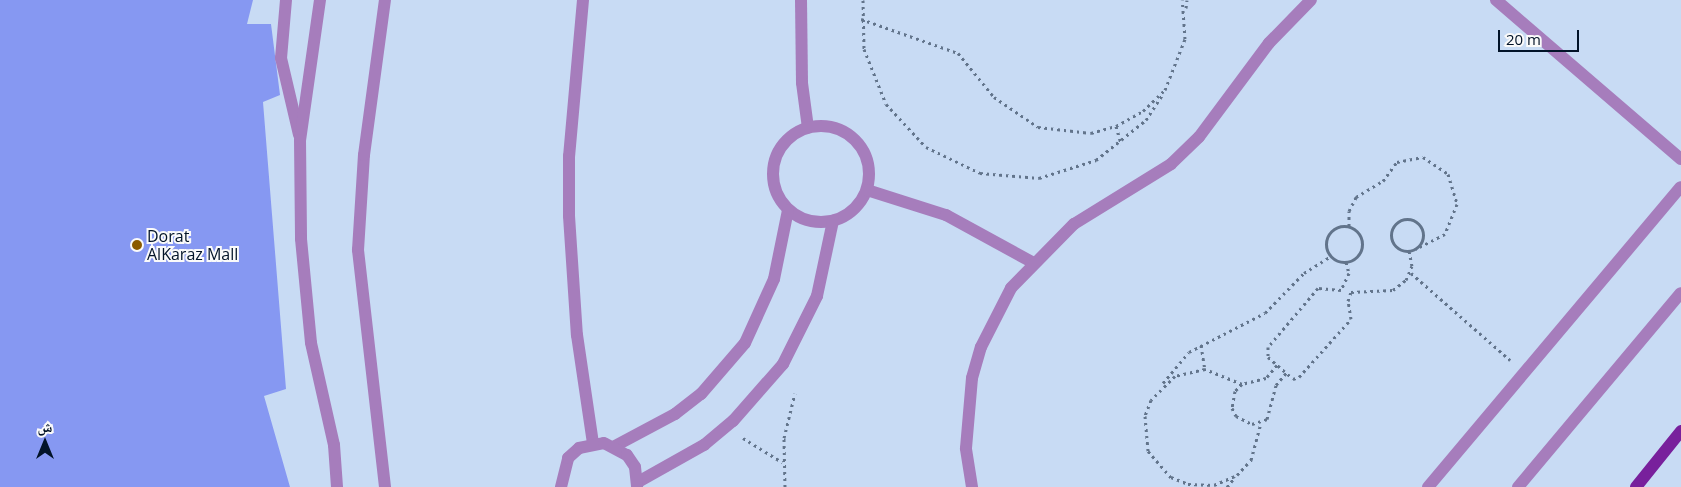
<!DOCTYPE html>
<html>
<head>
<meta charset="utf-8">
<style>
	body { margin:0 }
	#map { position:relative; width:1681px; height:487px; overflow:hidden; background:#c8dbf4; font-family:"Open Sans","Noto Naskh Arabic",sans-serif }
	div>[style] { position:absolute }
	.building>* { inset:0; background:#8698f2 }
	.path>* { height:3px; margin-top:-1.5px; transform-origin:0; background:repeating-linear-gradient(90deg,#62748b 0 2.5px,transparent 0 6.5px) }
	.path>.ring { margin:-1.5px; padding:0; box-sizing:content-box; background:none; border:3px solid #62748b; border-radius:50% }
	.minor>* { height:12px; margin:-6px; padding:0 6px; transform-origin:6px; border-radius:6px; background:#a67dbc }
	.minor>.ring { margin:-6px; padding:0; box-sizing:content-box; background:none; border:12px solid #a67dbc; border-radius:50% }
	.major>* { height:12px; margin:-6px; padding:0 6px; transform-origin:6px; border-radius:6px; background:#78209c }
	.dots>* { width:14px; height:14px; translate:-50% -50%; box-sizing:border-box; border:2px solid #fafafa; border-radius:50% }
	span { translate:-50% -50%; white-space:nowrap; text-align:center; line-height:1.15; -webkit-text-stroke:4px #fafafa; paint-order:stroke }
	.poi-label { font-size:16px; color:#021328 }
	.left { translate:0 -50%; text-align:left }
	.north { position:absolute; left:20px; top:417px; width:50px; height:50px; -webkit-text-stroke:4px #fafafa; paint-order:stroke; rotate:0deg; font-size:14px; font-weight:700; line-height:20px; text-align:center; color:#021328 }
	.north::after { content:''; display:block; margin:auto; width:18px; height:22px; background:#021328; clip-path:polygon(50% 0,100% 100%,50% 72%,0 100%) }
	.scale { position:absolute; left:1498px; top:30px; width:81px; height:22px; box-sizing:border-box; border:2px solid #021328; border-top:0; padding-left:6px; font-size:15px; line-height:18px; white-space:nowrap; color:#021328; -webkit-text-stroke:4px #fafafa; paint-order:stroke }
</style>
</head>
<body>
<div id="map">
	<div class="building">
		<i style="clip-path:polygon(0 0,253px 0,247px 24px,271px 24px,280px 95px,263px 102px,286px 389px,264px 396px,290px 487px,0 487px)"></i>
	</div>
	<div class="path">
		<i style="left:863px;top:0;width:49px;rotate:88.8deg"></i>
		<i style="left:864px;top:49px;width:59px;rotate:68.2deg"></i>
		<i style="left:886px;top:104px;width:59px;rotate:47.1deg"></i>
		<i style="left:926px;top:147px;width:60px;rotate:25.7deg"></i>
		<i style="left:980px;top:173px;width:59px;rotate:4.8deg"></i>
		<i style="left:1039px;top:178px;width:60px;rotate:-17.5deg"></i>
		<i style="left:1096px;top:160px;width:64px;rotate:-38.7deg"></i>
		<i style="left:1146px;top:120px;width:30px;rotate:-57deg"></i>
		<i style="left:1186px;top:8px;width:8px;rotate:-83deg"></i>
		<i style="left:861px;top:19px;width:103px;rotate:19.3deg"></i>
		<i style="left:958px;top:53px;width:57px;rotate:50.7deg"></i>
		<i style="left:994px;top:97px;width:53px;rotate:34.3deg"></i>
		<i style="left:1038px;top:127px;width:53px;rotate:6.5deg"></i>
		<i style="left:1091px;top:133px;width:26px;rotate:-16deg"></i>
		<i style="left:1116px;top:126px;width:31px;rotate:-29deg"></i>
		<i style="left:1143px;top:111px;width:30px;rotate:-44deg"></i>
		<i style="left:1165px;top:90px;width:55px;rotate:-68.6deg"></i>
		<i style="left:1185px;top:39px;width:39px;rotate:-94deg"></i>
		<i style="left:1116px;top:126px;width:19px;rotate:74deg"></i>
		<i class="ring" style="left:1391px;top:219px;width:29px;height:29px"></i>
		<i style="left:1349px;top:226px;width:15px;rotate:-90deg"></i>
		<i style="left:1349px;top:211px;width:16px;rotate:-63deg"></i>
		<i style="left:1356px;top:197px;width:31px;rotate:-31deg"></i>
		<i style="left:1383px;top:181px;width:24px;rotate:-54deg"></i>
		<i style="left:1397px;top:162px;width:26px;rotate:-11deg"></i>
		<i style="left:1423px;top:157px;width:30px;rotate:34deg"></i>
		<i style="left:1448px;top:174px;width:31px;rotate:73deg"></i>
		<i style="left:1457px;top:204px;width:32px;rotate:112deg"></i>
		<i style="left:1445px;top:234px;width:33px;rotate:153deg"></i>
		<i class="ring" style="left:1326px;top:226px;width:33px;height:33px"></i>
		<i style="left:1346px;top:262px;width:11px;rotate:75deg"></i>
		<i style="left:1349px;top:273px;width:19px;rotate:115deg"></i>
		<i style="left:1341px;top:290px;width:23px;rotate:-175deg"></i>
		<i style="left:1318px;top:288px;width:77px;rotate:130.3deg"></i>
		<i style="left:1268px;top:347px;width:10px;rotate:90deg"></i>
		<i style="left:1268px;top:357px;width:33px;rotate:41deg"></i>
		<i style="left:1293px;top:379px;width:6px;rotate:-18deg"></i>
		<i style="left:1299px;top:377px;width:78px;rotate:-48.1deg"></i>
		<i style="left:1351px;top:319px;width:18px;rotate:-99deg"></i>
		<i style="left:1348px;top:301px;width:9px;rotate:-72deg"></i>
		<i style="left:1351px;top:292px;width:42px;rotate:-2.7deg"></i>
		<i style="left:1393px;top:290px;width:16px;rotate:-38deg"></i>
		<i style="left:1406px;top:280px;width:15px;rotate:-67deg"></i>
		<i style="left:1412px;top:266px;width:15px;rotate:-101deg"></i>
		<i style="left:1411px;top:273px;width:132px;rotate:41.3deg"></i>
		<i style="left:1201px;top:345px;width:24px;rotate:81deg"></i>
		<i style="left:1277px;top:365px;width:17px;rotate:130deg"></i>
		<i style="left:1266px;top:378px;width:25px;rotate:166deg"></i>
		<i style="left:1242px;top:384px;width:10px;rotate:135deg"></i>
		<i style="left:1235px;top:391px;width:17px;rotate:100deg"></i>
		<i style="left:1232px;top:408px;width:9px;rotate:63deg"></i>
		<i style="left:1236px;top:416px;width:18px;rotate:27deg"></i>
		<i style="left:1252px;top:424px;width:16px;rotate:-18deg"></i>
		<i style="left:1267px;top:419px;width:35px;rotate:-75deg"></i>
		<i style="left:1276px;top:385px;width:16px;rotate:-50deg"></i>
		<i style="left:1163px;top:383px;width:40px;rotate:-50deg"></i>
		<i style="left:1189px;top:352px;width:85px;rotate:-27.2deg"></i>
		<i style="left:1265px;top:313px;width:56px;rotate:-45.7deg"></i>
		<i style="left:1304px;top:273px;width:32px;rotate:-32deg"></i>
		<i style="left:1242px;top:384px;width:40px;rotate:-158deg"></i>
		<i style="left:1205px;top:369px;width:31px;rotate:167deg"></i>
		<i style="left:1175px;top:376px;width:34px;rotate:135deg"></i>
		<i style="left:1151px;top:400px;width:17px;rotate:111deg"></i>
		<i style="left:1145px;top:416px;width:35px;rotate:85deg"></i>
		<i style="left:1148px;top:451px;width:35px;rotate:49deg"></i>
		<i style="left:1171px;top:477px;width:18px;rotate:22deg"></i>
		<i style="left:1188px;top:484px;width:26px;rotate:2deg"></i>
		<i style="left:1214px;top:485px;width:25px;rotate:-23deg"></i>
		<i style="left:1237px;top:475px;width:21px;rotate:-47deg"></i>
		<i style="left:1251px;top:460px;width:38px;rotate:-75deg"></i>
		<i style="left:743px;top:438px;width:46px;rotate:31.6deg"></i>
		<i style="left:785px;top:487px;width:49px;rotate:-91.2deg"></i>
		<i style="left:784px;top:438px;width:46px;rotate:-76.3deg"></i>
		<i style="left:1227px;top:487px;width:13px;rotate:-51deg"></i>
	</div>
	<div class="minor">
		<i style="left:286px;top:0;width:58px;rotate:94.9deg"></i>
		<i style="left:281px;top:58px;width:79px;rotate:76.8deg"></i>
		<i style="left:320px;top:0;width:141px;rotate:98.1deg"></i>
		<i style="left:300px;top:140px;width:99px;rotate:89.4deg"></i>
		<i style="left:301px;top:239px;width:104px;rotate:84.5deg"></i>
		<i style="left:311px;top:343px;width:105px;rotate:77.3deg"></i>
		<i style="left:334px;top:445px;width:42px;rotate:85.9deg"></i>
		<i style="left:583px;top:0;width:157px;rotate:95.1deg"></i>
		<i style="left:569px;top:156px;width:60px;rotate:90deg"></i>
		<i style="left:569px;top:216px;width:119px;rotate:86.2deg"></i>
		<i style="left:577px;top:335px;width:109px;rotate:81.6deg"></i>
		<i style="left:801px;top:0;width:83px;rotate:89.3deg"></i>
		<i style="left:802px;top:83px;width:45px;rotate:82.4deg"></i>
		<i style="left:1496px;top:0;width:244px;rotate:40.7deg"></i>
		<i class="ring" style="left:773px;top:126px;width:84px;height:84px"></i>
		<i style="left:867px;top:190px;width:83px;rotate:17.6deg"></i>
		<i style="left:946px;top:215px;width:98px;rotate:28.7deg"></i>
		<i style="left:615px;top:446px;width:68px;rotate:-28.1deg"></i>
		<i style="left:675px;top:414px;width:33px;rotate:-38deg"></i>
		<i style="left:701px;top:394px;width:67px;rotate:-49.2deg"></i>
		<i style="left:745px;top:343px;width:70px;rotate:-65.6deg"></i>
		<i style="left:774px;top:279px;width:70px;rotate:-78.5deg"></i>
		<i style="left:638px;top:482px;width:76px;rotate:-29.3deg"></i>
		<i style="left:704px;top:445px;width:38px;rotate:-40deg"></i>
		<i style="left:733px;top:421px;width:76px;rotate:-48.7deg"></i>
		<i style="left:783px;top:364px;width:76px;rotate:-63.4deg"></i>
		<i style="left:817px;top:296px;width:77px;rotate:-78deg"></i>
		<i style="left:385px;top:487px;width:239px;rotate:-96.5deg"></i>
		<i style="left:358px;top:250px;width:95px;rotate:-86.4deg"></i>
		<i style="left:364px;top:155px;width:156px;rotate:-82.3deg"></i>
		<i style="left:561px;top:487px;width:30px;rotate:-76deg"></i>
		<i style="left:568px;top:458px;width:15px;rotate:-42deg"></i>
		<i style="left:579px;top:448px;width:25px;rotate:-11deg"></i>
		<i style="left:604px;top:443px;width:26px;rotate:28deg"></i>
		<i style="left:627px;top:455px;width:14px;rotate:56deg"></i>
		<i style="left:635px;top:467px;width:20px;rotate:84deg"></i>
		<i style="left:972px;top:487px;width:39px;rotate:-99deg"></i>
		<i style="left:966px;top:448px;width:70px;rotate:-85.1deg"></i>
		<i style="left:972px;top:378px;width:32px;rotate:-74deg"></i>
		<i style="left:981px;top:347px;width:66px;rotate:-63deg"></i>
		<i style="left:1011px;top:288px;width:90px;rotate:-45.5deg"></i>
		<i style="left:1074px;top:224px;width:114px;rotate:-31.7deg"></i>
		<i style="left:1171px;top:164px;width:39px;rotate:-44deg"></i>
		<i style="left:1199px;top:137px;width:117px;rotate:-53.3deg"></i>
		<i style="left:1269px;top:43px;width:60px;rotate:-45.7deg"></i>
		<i style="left:1428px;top:487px;width:392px;rotate:-49.9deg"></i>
		<i style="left:1518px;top:487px;width:253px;rotate:-50deg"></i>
	</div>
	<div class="major">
		<i style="left:1636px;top:487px;width:72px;rotate:-51.2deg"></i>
	</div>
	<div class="dots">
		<i style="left:137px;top:245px;background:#8a5a00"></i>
	</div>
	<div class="poi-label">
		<span class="left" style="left:147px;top:245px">Dorat<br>AlKaraz Mall</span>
	</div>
	<div class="north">ش</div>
	<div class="scale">20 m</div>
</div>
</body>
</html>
